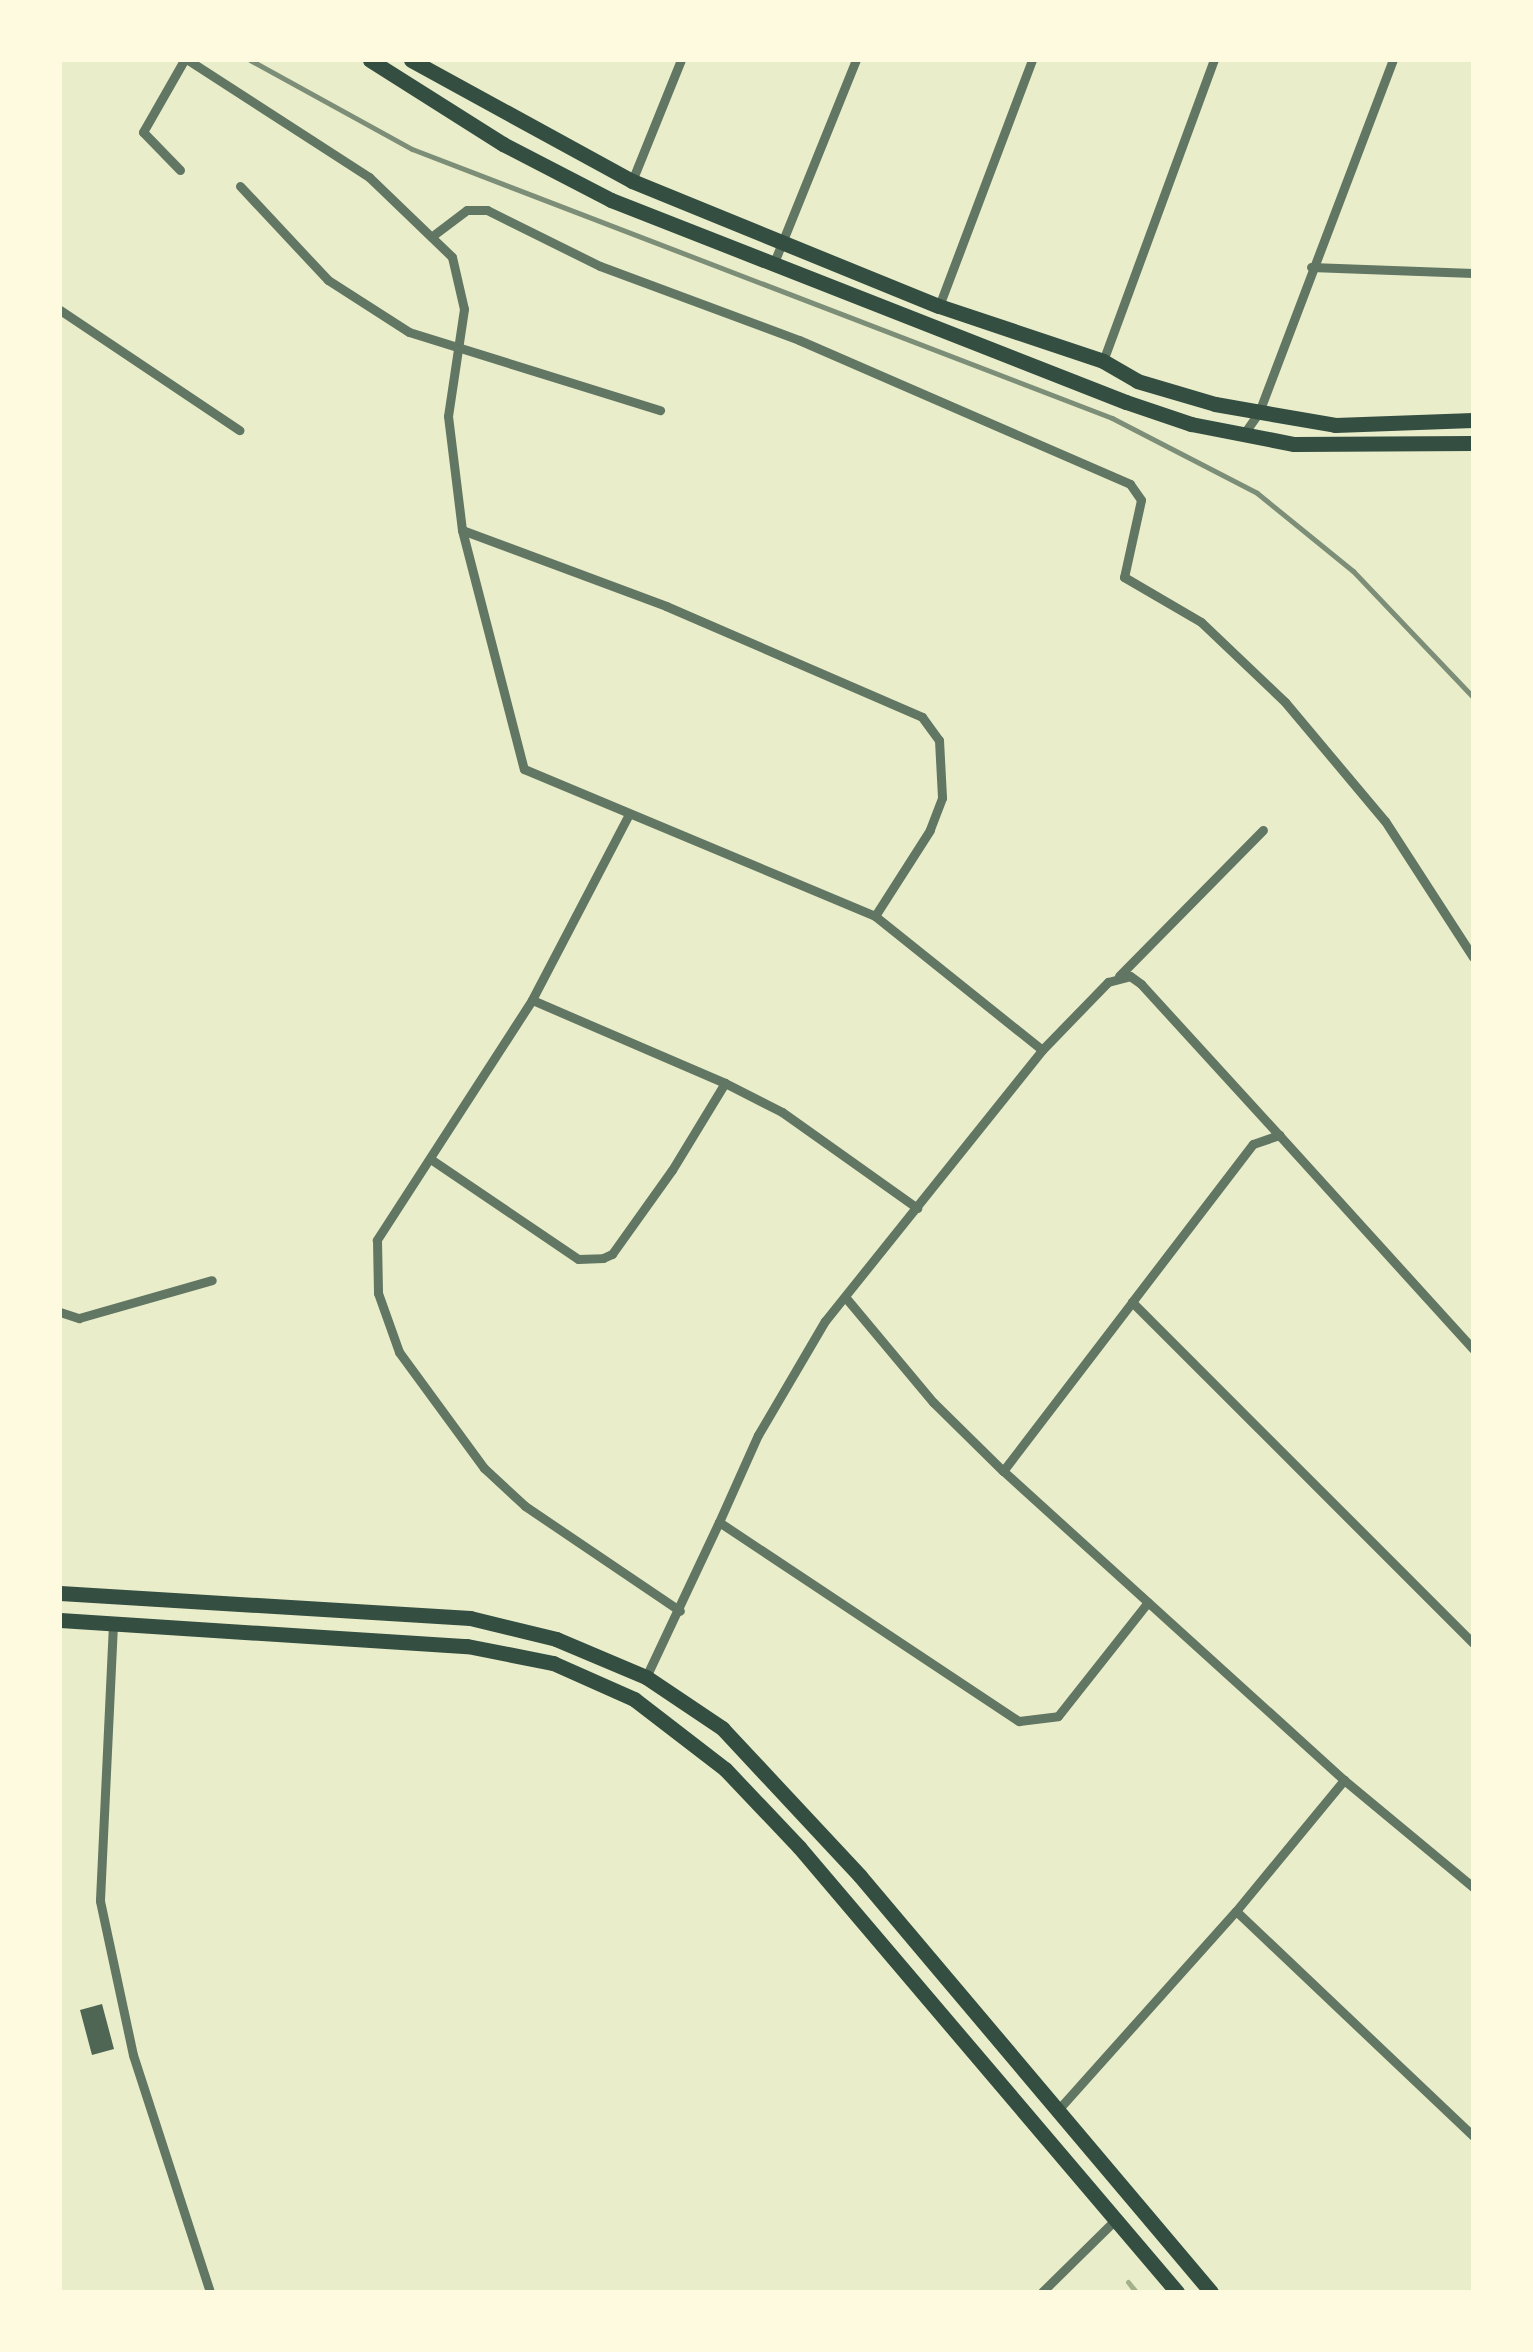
<!DOCTYPE html>
<html>
<head>
<meta charset="utf-8">
<style>
	body { margin:0 }
	#map { position:relative; width:1533px; height:2352px; overflow:hidden; background:#e9edc9; font-family:Cabin,sans-serif }
	div>[style] { position:absolute }
	.stream>* { height:5px; margin:-2.5px; padding:0 2.5px; transform-origin:2.5px; border-radius:2.5px; background:#a3b18a }
	.building>* { inset:0; background:#4f6655 }
	.minor>* { height:9px; margin:-4.5px; padding:0 4.5px; transform-origin:4.5px; border-radius:4.5px; background:#617663 }
	.primary>* { height:15px; margin:-7.5px; padding:0 7.5px; transform-origin:7.5px; border-radius:7.5px; background:#344e41 }
	.trunk>* { height:15px; margin:-7.5px; padding:0 7.5px; transform-origin:7.5px; border-radius:7.5px; background:#344e41 }
	.rail>* { height:5px; margin:-2.5px; padding:0 2.5px; transform-origin:2.5px; border-radius:2.5px; background:#7c8e77 }
	span { translate:-50% -50%; white-space:nowrap; text-align:center; line-height:1.15; -webkit-text-stroke:8px #fefae0; paint-order:stroke }
	.frame { position:absolute; inset:0; border:62px solid #fefae0; pointer-events:none }
</style>
</head>
<body>
<div id="map">
	<div class="stream">
		<i style="left:1128px;top:2282px;width:13px;rotate:51deg"></i>
	</div>
	<div class="building">
		<i style="clip-path:polygon(102px 2004px,114px 2049px,92px 2055px,80px 2010px)"></i>
	</div>
	<div class="minor">
		<i style="left:188px;top:60px;width:216px;rotate:32.9deg"></i>
		<i style="left:369px;top:177px;width:115px;rotate:43.9deg"></i>
		<i style="left:452px;top:257px;width:53px;rotate:77deg"></i>
		<i style="left:464px;top:309px;width:108px;rotate:98.5deg"></i>
		<i style="left:448px;top:416px;width:115px;rotate:83deg"></i>
		<i style="left:462px;top:530px;width:247px;rotate:75.5deg"></i>
		<i style="left:524px;top:769px;width:381px;rotate:22.7deg"></i>
		<i style="left:875px;top:916px;width:214px;rotate:38.7deg"></i>
		<i style="left:180px;top:170px;width:53px;rotate:-134.2deg"></i>
		<i style="left:143px;top:132px;width:83px;rotate:-60.3deg"></i>
		<i style="left:632px;top:181px;width:131px;rotate:-68deg"></i>
		<i style="left:240px;top:186px;width:129px;rotate:46.9deg"></i>
		<i style="left:328px;top:280px;width:96px;rotate:32.7deg"></i>
		<i style="left:409px;top:332px;width:263px;rotate:17.3deg"></i>
		<i style="left:435px;top:234px;width:40px;rotate:-37deg"></i>
		<i style="left:467px;top:210px;width:20px"></i>
		<i style="left:487px;top:210px;width:126px;rotate:26.4deg"></i>
		<i style="left:600px;top:266px;width:212px;rotate:20.4deg"></i>
		<i style="left:799px;top:340px;width:361px;rotate:23.5deg"></i>
		<i style="left:1130px;top:484px;width:19px;rotate:55deg"></i>
		<i style="left:1141px;top:500px;width:79px;rotate:102.4deg"></i>
		<i style="left:1124px;top:577px;width:89px;rotate:30.3deg"></i>
		<i style="left:1201px;top:622px;width:116px;rotate:43.6deg"></i>
		<i style="left:1285px;top:702px;width:155px;rotate:50deg"></i>
		<i style="left:1385px;top:821px;width:162px;rotate:57.1deg"></i>
		<i style="left:773px;top:265px;width:221px;rotate:-68deg"></i>
		<i style="left:1311px;top:267px;width:162px;rotate:2.1deg"></i>
		<i style="left:939px;top:306px;width:263px;rotate:-69.3deg"></i>
		<i style="left:60px;top:310px;width:216px;rotate:33.8deg"></i>
		<i style="left:1103px;top:361px;width:321px;rotate:-69.8deg"></i>
		<i style="left:1243px;top:435px;width:28px;rotate:-55deg"></i>
		<i style="left:1259px;top:412px;width:377px;rotate:-69.2deg"></i>
		<i style="left:462px;top:530px;width:218px;rotate:20.4deg"></i>
		<i style="left:666px;top:606px;width:279px;rotate:23.4deg"></i>
		<i style="left:922px;top:717px;width:29px;rotate:54deg"></i>
		<i style="left:939px;top:740px;width:58px;rotate:87deg"></i>
		<i style="left:942px;top:798px;width:34px;rotate:111deg"></i>
		<i style="left:930px;top:830px;width:102px;rotate:122.6deg"></i>
		<i style="left:628px;top:816px;width:208px;rotate:117.6deg"></i>
		<i style="left:532px;top:1000px;width:286px;rotate:122.9deg"></i>
		<i style="left:377px;top:1240px;width:53px;rotate:88.9deg"></i>
		<i style="left:378px;top:1293px;width:63px;rotate:70.4deg"></i>
		<i style="left:399px;top:1352px;width:144px;rotate:53.8deg"></i>
		<i style="left:484px;top:1468px;width:56px;rotate:42.8deg"></i>
		<i style="left:525px;top:1506px;width:187px;rotate:34.1deg"></i>
		<i style="left:1119px;top:976px;width:205px;rotate:-45.4deg"></i>
		<i style="left:725px;top:1083px;width:64px;rotate:27deg"></i>
		<i style="left:782px;top:1112px;width:166px;rotate:35.4deg"></i>
		<i style="left:432px;top:1160px;width:176px;rotate:34.1deg"></i>
		<i style="left:578px;top:1259px;width:25px;rotate:-2deg"></i>
		<i style="left:603px;top:1258px;width:10px;rotate:-24deg"></i>
		<i style="left:612px;top:1254px;width:103px;rotate:-54.5deg"></i>
		<i style="left:672px;top:1170px;width:102px;rotate:-58.7deg"></i>
		<i style="left:725px;top:1083px;width:210px;rotate:-156.7deg"></i>
		<i style="left:846px;top:1298px;width:136px;rotate:50.1deg"></i>
		<i style="left:933px;top:1402px;width:98px;rotate:44.6deg"></i>
		<i style="left:1132px;top:1302px;width:199px;rotate:-52.6deg"></i>
		<i style="left:1253px;top:1144px;width:28px;rotate:-19deg"></i>
		<i style="left:1279px;top:1135px;width:289px;rotate:47.8deg"></i>
		<i style="left:60px;top:1312px;width:20px;rotate:18deg"></i>
		<i style="left:79px;top:1318px;width:138px;rotate:-15.9deg"></i>
		<i style="left:719px;top:1522px;width:95px;rotate:-65.9deg"></i>
		<i style="left:758px;top:1435px;width:132px;rotate:-59.6deg"></i>
		<i style="left:825px;top:1321px;width:347px;rotate:-51.3deg"></i>
		<i style="left:1042px;top:1050px;width:95px;rotate:-45.9deg"></i>
		<i style="left:1108px;top:982px;width:23px;rotate:-15deg"></i>
		<i style="left:1130px;top:976px;width:14px;rotate:36deg"></i>
		<i style="left:1141px;top:984px;width:205px;rotate:47.6deg"></i>
		<i style="left:113px;top:1624px;width:277px;rotate:92.7deg"></i>
		<i style="left:100px;top:1901px;width:157px;rotate:77.9deg"></i>
		<i style="left:133px;top:2055px;width:249px;rotate:72deg"></i>
		<i style="left:646px;top:1677px;width:171px;rotate:-64.8deg"></i>
		<i style="left:719px;top:1522px;width:360px;rotate:33.6deg"></i>
		<i style="left:1019px;top:1721px;width:39px;rotate:-7deg"></i>
		<i style="left:1058px;top:1716px;width:145px;rotate:-51.7deg"></i>
		<i style="left:1344px;top:1780px;width:460px;rotate:-137.8deg"></i>
		<i style="left:1003px;top:1471px;width:213px;rotate:-52.6deg"></i>
		<i style="left:1132px;top:1302px;width:482px;rotate:45deg"></i>
		<i style="left:1236px;top:1911px;width:170px;rotate:-50.5deg"></i>
		<i style="left:1344px;top:1780px;width:168px;rotate:39.7deg"></i>
		<i style="left:1057px;top:2111px;width:268px;rotate:-48.2deg"></i>
		<i style="left:1236px;top:1911px;width:327px;rotate:43.5deg"></i>
		<i style="left:1042px;top:2292px;width:103px;rotate:-44.6deg"></i>
	</div>
	<div class="primary">
		<i style="left:60px;top:1593px;width:411px;rotate:3.5deg"></i>
		<i style="left:470px;top:1618px;width:89px;rotate:13.7deg"></i>
		<i style="left:556px;top:1639px;width:98px;rotate:22.9deg"></i>
		<i style="left:646px;top:1677px;width:92px;rotate:33.9deg"></i>
		<i style="left:722px;top:1728px;width:202px;rotate:47deg"></i>
		<i style="left:860px;top:1876px;width:544px;rotate:49.84deg"></i>
		<i style="left:60px;top:1620px;width:408px;rotate:3.7deg"></i>
		<i style="left:467px;top:1646px;width:88px;rotate:11.2deg"></i>
		<i style="left:553px;top:1663px;width:89px;rotate:24deg"></i>
		<i style="left:634px;top:1699px;width:115px;rotate:37.6deg"></i>
		<i style="left:725px;top:1769px;width:108px;rotate:46.5deg"></i>
		<i style="left:799px;top:1847px;width:584px;rotate:49.65deg"></i>
	</div>
	<div class="trunk">
		<i style="left:370px;top:60px;width:157px;rotate:32.3deg"></i>
		<i style="left:503px;top:144px;width:122px;rotate:27.4deg"></i>
		<i style="left:611px;top:200px;width:553px;rotate:21.42deg"></i>
		<i style="left:1126px;top:402px;width:69px;rotate:18.7deg"></i>
		<i style="left:1191px;top:424px;width:105px;rotate:11deg"></i>
		<i style="left:1294px;top:444px;width:179px;rotate:-0.3deg"></i>
		<i style="left:411px;top:60px;width:252px;rotate:28.7deg"></i>
		<i style="left:632px;top:181px;width:331px;rotate:22.2deg"></i>
		<i style="left:939px;top:306px;width:173px;rotate:18.5deg"></i>
		<i style="left:1103px;top:361px;width:39px;rotate:30deg"></i>
		<i style="left:1137px;top:381px;width:81px;rotate:16.4deg"></i>
		<i style="left:1215px;top:404px;width:122px;rotate:9.9deg"></i>
		<i style="left:1335px;top:425px;width:138px;rotate:-2.1deg"></i>
	</div>
	<div class="rail">
		<i style="left:250px;top:60px;width:185px;rotate:28.8deg"></i>
		<i style="left:412px;top:149px;width:750px;rotate:21.02deg"></i>
		<i style="left:1112px;top:418px;width:163px;rotate:27.3deg"></i>
		<i style="left:1257px;top:493px;width:124px;rotate:39.1deg"></i>
		<i style="left:1353px;top:571px;width:174px;rotate:46.4deg"></i>
	</div>
	<div class="frame"></div>
</div>
</body>
</html>
